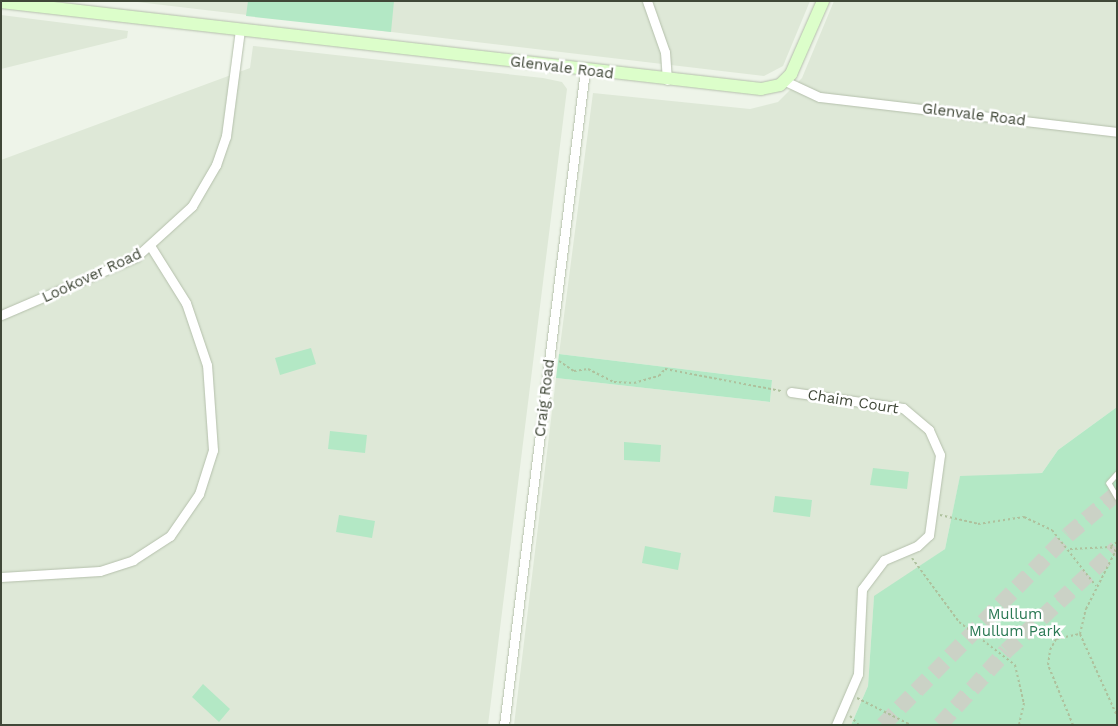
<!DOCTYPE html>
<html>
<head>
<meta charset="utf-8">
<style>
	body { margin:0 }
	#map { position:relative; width:1118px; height:726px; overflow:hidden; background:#eef4e9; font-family:"Work Sans",sans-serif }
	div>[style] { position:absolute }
	.residential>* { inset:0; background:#dee8d7 }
	.green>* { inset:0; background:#b3e8c5 }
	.highway-tunnel>* { height:16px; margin-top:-8px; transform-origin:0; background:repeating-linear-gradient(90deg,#cbd2c6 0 16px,transparent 0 24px) }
	.path>* { height:2px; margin-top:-1px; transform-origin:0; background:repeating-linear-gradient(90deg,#aec19d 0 2.5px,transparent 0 5px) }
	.roads { filter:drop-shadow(0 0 1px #b5c0ac) drop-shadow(0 0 1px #b5c0ac) }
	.lane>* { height:4.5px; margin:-2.25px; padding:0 2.25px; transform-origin:2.25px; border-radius:2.25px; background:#fff }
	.street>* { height:9px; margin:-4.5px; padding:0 4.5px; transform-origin:4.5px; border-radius:4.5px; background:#fff }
	.secondary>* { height:12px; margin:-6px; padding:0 6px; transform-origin:6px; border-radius:6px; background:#dcfeca }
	span { translate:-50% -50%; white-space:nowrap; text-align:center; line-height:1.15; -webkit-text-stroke:5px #fff; paint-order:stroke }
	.street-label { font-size:15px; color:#404838 }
	.park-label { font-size:15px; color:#2b7954 }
	.frame { position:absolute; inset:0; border:2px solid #404838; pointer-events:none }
</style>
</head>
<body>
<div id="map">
	<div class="residential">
		<i style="clip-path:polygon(129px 1px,810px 1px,783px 66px,764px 76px)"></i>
		<i style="clip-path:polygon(834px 1px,1117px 1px,1117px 407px,1058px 450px,1042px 473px,960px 477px,945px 549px,874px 597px,868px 686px,851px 725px,514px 725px,556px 378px,770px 402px,772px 380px,559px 354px,593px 93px,750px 109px,778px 102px,802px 78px)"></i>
		<i style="clip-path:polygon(1px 15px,128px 31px,127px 38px,1px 69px)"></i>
		<i style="clip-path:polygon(253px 46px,543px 78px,562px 82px,567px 89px,488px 725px,1px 725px,1px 160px,250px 68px)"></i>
	</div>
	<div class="green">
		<i style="clip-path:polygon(248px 1px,394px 1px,391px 32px,246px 16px)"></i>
		<i style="clip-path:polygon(311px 348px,316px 364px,280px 375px,275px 358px)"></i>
		<i style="clip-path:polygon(559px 354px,772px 380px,770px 402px,556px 378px)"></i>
		<i style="clip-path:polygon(1117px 407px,1117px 725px,851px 725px,868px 686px,874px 596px,945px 549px,960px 476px,1042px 473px,1058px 450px)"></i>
		<i style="clip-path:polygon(330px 431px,367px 435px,365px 453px,328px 449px)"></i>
		<i style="clip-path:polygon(624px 442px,661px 445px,660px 462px,624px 460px)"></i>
		<i style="clip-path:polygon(873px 468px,909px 472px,907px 489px,870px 485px)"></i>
		<i style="clip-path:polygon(775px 496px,812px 500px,810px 517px,773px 512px)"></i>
		<i style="clip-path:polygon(339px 515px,375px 521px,372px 538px,336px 532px)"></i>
		<i style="clip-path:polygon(645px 546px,681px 553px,678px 570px,642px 563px)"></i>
		<i style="clip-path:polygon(203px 684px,230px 709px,219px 722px,192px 697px)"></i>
	</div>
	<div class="highway-tunnel">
		<i style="left:883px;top:725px;width:265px;rotate:-45.8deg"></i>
		<i style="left:1068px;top:535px;width:65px;rotate:-40.6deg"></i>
		<i style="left:940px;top:725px;width:99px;rotate:-48.3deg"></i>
		<i style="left:1006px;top:651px;width:151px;rotate:-42.9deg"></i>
	</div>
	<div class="path">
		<i style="left:559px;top:361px;width:18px;rotate:34deg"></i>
		<i style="left:574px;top:371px;width:14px;rotate:-8deg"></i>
		<i style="left:588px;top:369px;width:29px;rotate:27deg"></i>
		<i style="left:614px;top:382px;width:20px;rotate:3deg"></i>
		<i style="left:634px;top:383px;width:26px;rotate:-16deg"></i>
		<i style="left:659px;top:376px;width:9px;rotate:-49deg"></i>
		<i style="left:665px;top:369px;width:118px;rotate:10.7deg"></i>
		<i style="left:940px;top:515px;width:39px;rotate:13deg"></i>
		<i style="left:978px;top:524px;width:47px;rotate:-8.7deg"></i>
		<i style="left:1024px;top:517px;width:31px;rotate:25deg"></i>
		<i style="left:1052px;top:530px;width:71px;rotate:51.8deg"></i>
		<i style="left:1117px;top:542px;width:9px;rotate:144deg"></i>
		<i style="left:1110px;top:547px;width:9px;rotate:36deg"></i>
		<i style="left:1070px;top:549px;width:40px;rotate:-2.9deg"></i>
		<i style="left:912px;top:558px;width:79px;rotate:53.7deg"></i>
		<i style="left:959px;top:622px;width:71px;rotate:37.5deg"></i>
		<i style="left:1015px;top:665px;width:39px;rotate:77deg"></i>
		<i style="left:1024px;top:703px;width:23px;rotate:103deg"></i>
		<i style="left:1080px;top:634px;width:90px;rotate:65.7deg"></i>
		<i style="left:857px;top:698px;width:60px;rotate:26.6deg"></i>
		<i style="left:850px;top:716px;width:13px;rotate:45deg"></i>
		<i style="left:1073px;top:725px;width:65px;rotate:-112.6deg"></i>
		<i style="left:1048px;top:665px;width:15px;rotate:-82deg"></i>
		<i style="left:1050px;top:650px;width:13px;rotate:-61deg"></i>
		<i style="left:1056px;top:639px;width:25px;rotate:-12deg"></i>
		<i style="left:1080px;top:634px;width:26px;rotate:-77deg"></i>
		<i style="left:1086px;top:609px;width:64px;rotate:-63deg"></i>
	</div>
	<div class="roads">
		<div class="lane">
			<i style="left:1117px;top:474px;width:12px;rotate:132deg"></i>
			<i style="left:1109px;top:483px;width:16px;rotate:60deg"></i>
		</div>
		<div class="street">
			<i style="left:647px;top:1px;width:54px;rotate:70.6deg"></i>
			<i style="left:665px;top:52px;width:28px;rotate:86deg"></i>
			<i style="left:785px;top:81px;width:38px;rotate:25deg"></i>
			<i style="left:820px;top:97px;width:299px;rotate:6.7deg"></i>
			<i style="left:1px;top:315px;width:147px;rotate:-23.2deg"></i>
			<i style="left:136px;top:257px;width:76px;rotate:-42.3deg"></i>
			<i style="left:192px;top:206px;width:48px;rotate:-59.7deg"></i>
			<i style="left:216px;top:165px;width:31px;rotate:-71deg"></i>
			<i style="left:226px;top:136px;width:107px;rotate:-82.5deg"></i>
			<i style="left:791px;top:392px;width:113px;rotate:8.1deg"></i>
			<i style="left:903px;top:408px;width:34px;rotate:40deg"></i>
			<i style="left:929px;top:430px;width:27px;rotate:66deg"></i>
			<i style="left:940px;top:455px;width:81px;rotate:97.8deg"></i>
			<i style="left:929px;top:535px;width:16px;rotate:137deg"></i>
			<i style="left:917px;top:546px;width:36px;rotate:157deg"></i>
			<i style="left:884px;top:560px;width:36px;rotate:127deg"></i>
			<i style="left:862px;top:589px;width:85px;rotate:92.7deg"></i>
			<i style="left:858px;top:674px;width:56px;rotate:113.3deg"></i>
			<i style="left:1px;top:577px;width:99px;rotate:-3.5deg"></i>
			<i style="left:100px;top:571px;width:35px;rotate:-18deg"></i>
			<i style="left:133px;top:560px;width:44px;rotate:-33deg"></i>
			<i style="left:170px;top:536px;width:51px;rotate:-55.4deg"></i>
			<i style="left:199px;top:494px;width:46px;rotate:-72.3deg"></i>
			<i style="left:213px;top:450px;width:85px;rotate:-94deg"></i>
			<i style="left:207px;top:365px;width:65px;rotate:-108.7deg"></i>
			<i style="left:186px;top:303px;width:66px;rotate:-122deg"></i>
			<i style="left:504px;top:725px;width:660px;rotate:-82.95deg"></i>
		</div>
		<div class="secondary">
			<i style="left:1px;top:2px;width:765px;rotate:6.53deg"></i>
			<i style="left:761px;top:89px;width:19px;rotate:-12deg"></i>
			<i style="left:780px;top:85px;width:16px;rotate:-45deg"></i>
			<i style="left:791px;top:74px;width:80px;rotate:-66.3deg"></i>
		</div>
	</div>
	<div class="street-label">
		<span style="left:562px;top:68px;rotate:7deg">Glenvale Road</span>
		<span style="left:974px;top:115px;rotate:7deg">Glenvale Road</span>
		<span style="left:92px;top:276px;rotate:-25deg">Lookover Road</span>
		<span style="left:545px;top:398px;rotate:-83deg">Craig Road</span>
		<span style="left:853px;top:402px;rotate:9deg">Chaim Court</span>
	</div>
	<div class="park-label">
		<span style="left:1015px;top:623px">Mullum<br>Mullum Park</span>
	</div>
	<div class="frame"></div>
</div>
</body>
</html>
